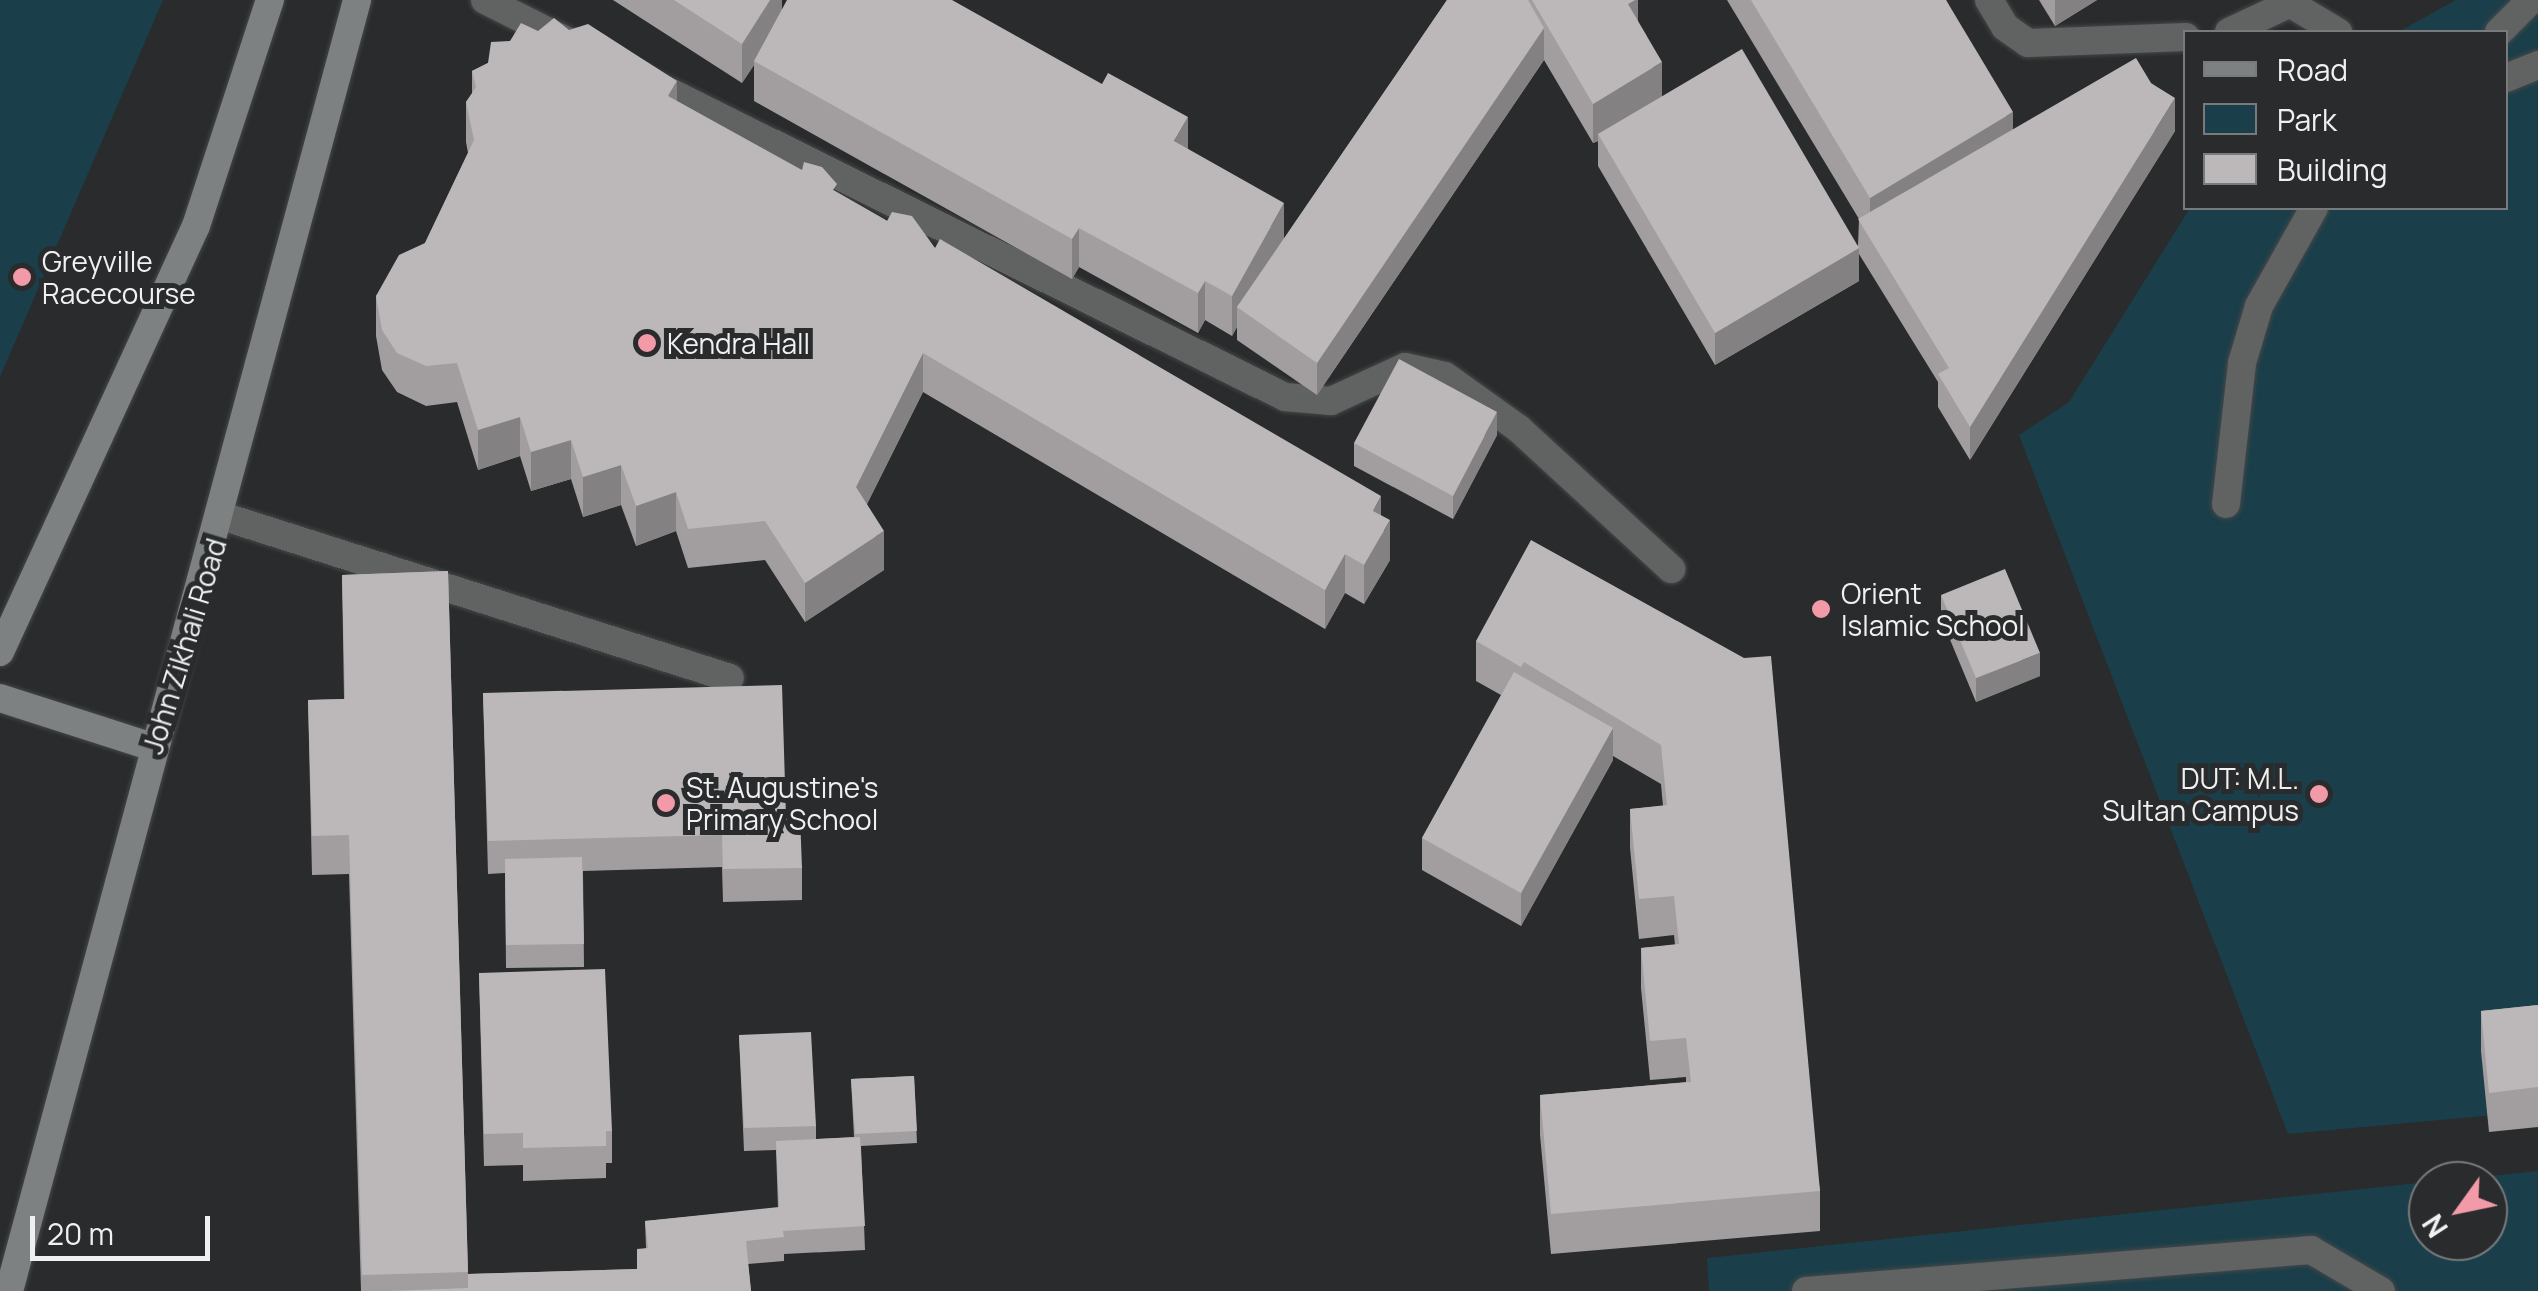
<!DOCTYPE html>
<html>
<head>
<meta charset="utf-8">
<style>
	body { margin:0 }
	#map { position:relative; width:2538px; height:1291px; overflow:hidden; background:#292b2c; font-family:Manrope,sans-serif }
	div>[style] { position:absolute }
	.green>* { inset:0; background:#1a3f4a }
	.roads { filter:drop-shadow(0 0 2px #454748) drop-shadow(0 0 2px #454748) }
	.service>* { height:28px; margin:-14px; padding:0 14px; transform-origin:14px; border-radius:14px; background:#616262 }
	.secondary>* { height:28px; margin:-14px; padding:0 14px; transform-origin:14px; border-radius:14px; background:#7e8181 }
	.wall>* { inset:0; background:#a29e9f }
	.shaded-wall>* { inset:0; background:#848182 }
	.building>* { inset:0; background:#bcb8b9 }
	.dots>* { width:28px; height:28px; translate:-50% -50%; box-sizing:border-box; border:5px solid #292b2c; border-radius:50% }
	span { translate:-50% -50%; white-space:nowrap; text-align:center; line-height:1.15; -webkit-text-stroke:10px #292b2c; paint-order:stroke }
	.poi-label { font-size:28px; color:#eff1f1 }
	.left { translate:0 -50%; text-align:left }
	.right { translate:-100% -50%; text-align:right }
	.street-label { font-size:28px; color:#eff1f1 }
	.legend { position:absolute; left:2183px; top:30px; width:325px; height:180px; box-sizing:border-box; background:#292b2c; border:2px solid #787a7b; margin:0; padding:12px 18px; list-style:none; font-size:30px; color:#eff1f1 }
	.legend li { display:flex; align-items:center; gap:20px; height:50px }
	.legend b { width:50px; border:2px solid #787a7b }
	.north { position:absolute; left:2408px; top:1161px; width:100px; height:100px; box-sizing:border-box; background:#292b2c; border:2px solid #787a7b; border-radius:50%; rotate:237deg; font-size:28px; font-weight:700; line-height:40px; text-align:center; color:#eff1f1 }
	.north::after { content:''; display:block; margin:auto; width:35px; height:45px; background:#f39aa8; clip-path:polygon(50% 0,100% 100%,50% 72%,0 100%) }
	.scale { position:absolute; left:30px; top:1216px; width:180px; height:45px; box-sizing:border-box; border:5px solid #eff1f1; border-top:0; padding-left:12px; font-size:30px; line-height:35px; white-space:nowrap; color:#eff1f1; -webkit-text-stroke:8px #292b2c; paint-order:stroke }
</style>
</head>
<body>
<div id="map">
	<div class="green">
		<i style="clip-path:polygon(0 0,163px 0,0 377px)"></i>
		<i style="clip-path:polygon(2456px 0,2538px 0,2538px 1111px,2288px 1134px,2019px 435px,2069px 402px,2190px 208px,2506px 208px,2506px 32px,2398px 32px)"></i>
		<i style="clip-path:polygon(2538px 1171px,2538px 1291px,1709px 1291px,1707px 1258px,2428px 1182px,2428px 1241px,2488px 1241px,2488px 1181px,2442px 1181px)"></i>
	</div>
	<div class="roads">
		<div class="service">
			<i style="left:485px;top:0;width:98px;rotate:26.6deg"></i>
			<i style="left:1989px;top:0;width:31px;rotate:59deg"></i>
			<i style="left:2005px;top:27px;width:28px;rotate:35deg"></i>
			<i style="left:2028px;top:43px;width:158px;rotate:-2.2deg"></i>
			<i style="left:2291px;top:4px;width:55px;rotate:30.8deg"></i>
			<i style="left:2229px;top:32px;width:75px;rotate:-25.2deg"></i>
			<i style="left:2499px;top:32px;width:45px;rotate:-45deg"></i>
			<i style="left:2506px;top:78px;width:35px;rotate:-22deg"></i>
			<i style="left:643px;top:79px;width:716px;rotate:26.35deg"></i>
			<i style="left:1285px;top:397px;width:46px;rotate:5deg"></i>
			<i style="left:1331px;top:401px;width:81px;rotate:-24.7deg"></i>
			<i style="left:1405px;top:367px;width:41px;rotate:12.7deg"></i>
			<i style="left:1445px;top:376px;width:91px;rotate:35.6deg"></i>
			<i style="left:1519px;top:429px;width:207px;rotate:42.6deg"></i>
			<i style="left:2226px;top:504px;width:142px;rotate:-83.5deg"></i>
			<i style="left:2242px;top:363px;width:59px;rotate:-73.4deg"></i>
			<i style="left:2259px;top:306px;width:112px;rotate:-60.7deg"></i>
			<i style="left:222px;top:516px;width:533px;rotate:17.69deg"></i>
			<i style="left:1806px;top:1291px;width:507px;rotate:-4.64deg"></i>
			<i style="left:2311px;top:1250px;width:81px;rotate:30.4deg"></i>
		</div>
		<div class="secondary">
			<i style="left:0;top:652px;width:469px;rotate:-65.3deg"></i>
			<i style="left:196px;top:226px;width:238px;rotate:-71.9deg"></i>
			<i style="left:0;top:698px;width:161px;rotate:17.8deg"></i>
			<i style="left:9px;top:1291px;width:1337px;rotate:-74.91deg"></i>
		</div>
	</div>
	<div class="wall">
		<i style="clip-path:polygon(613px 0,782px 0,782px 9px,1188px 149px,1284px 239px,1447px 0,1638px 0,1638px 21px,1662px 96px,1858px 246px,1859px 219px,1727px 0,1946px 0,2013px 129px,2175px 131px,1970px 460px,1938px 407px,1938px 382px,1859px 254px,1859px 281px,1715px 365px,1598px 166px,1598px 141px,1593px 143px,1544px 60px,1317px 395px,1237px 340px,1237px 327px,1232px 336px,1205px 320px,1198px 333px,1079px 267px,1072px 279px,754px 101px,754px 65px,742px 83px)"></i>
		<i style="clip-path:polygon(2039px 0,2097px 0,2055px 26px)"></i>
		<i style="clip-path:polygon(569px 30px,677px 101px,935px 248px,1381px 515px,1390px 560px,1364px 604px,1345px 593px,1325px 629px,923px 392px,867px 504px,884px 570px,805px 622px,765px 560px,688px 568px,676px 531px,636px 546px,621px 505px,583px 517px,571px 479px,531px 491px,520px 456px,478px 470px,457px 402px,426px 406px,397px 392px,382px 370px,376px 336px,376px 296px,425px 243px,468px 153px,466px 142px,466px 102px,472px 94px,472px 71px,488px 63px,510px 41px,538px 31px)"></i>
		<i style="clip-path:polygon(1497px 435px,1453px 519px,1354px 466px,1354px 443px)"></i>
		<i style="clip-path:polygon(448px 571px,468px 1274px,637px 1269px,646px 1248px,645px 1221px,778px 1208px,776px 1150px,744px 1151px,739px 1035px,816px 1126px,816px 1139px,854px 1137px,851px 1079px,914px 1076px,917px 1143px,861px 1146px,865px 1250px,784px 1254px,784px 1261px,748px 1264px,751px 1291px,361px 1291px,349px 874px,312px 875px,308px 700px,344px 699px,342px 575px)"></i>
		<i style="clip-path:polygon(1941px 595px,2040px 676px,1976px 702px,1941px 618px)"></i>
		<i style="clip-path:polygon(1476px 641px,1744px 658px,1820px 1191px,1820px 1231px,1551px 1254px,1540px 1135px,1540px 1095px,1686px 1082px,1686px 1077px,1650px 1080px,1641px 988px,1641px 948px,1675px 945px,1674px 935px,1639px 939px,1630px 848px,1630px 809px,1663px 806px,1661px 784px,1613px 756px,1613px 760px,1521px 926px,1422px 870px,1422px 838px,1501px 695px,1476px 681px)"></i>
		<i style="clip-path:polygon(483px 693px,786px 817px,802px 868px,802px 900px,723px 902px,722px 867px,583px 871px,584px 967px,506px 968px,505px 873px,488px 874px)"></i>
		<i style="clip-path:polygon(479px 973px,612px 1131px,612px 1163px,606px 1163px,606px 1178px,523px 1181px,523px 1165px,484px 1166px)"></i>
		<i style="clip-path:polygon(2538px 1005px,2538px 1127px,2489px 1132px,2481px 1051px,2481px 1011px)"></i>
	</div>
	<div class="shaded-wall">
		<i style="clip-path:polygon(770px 0,782px 0,782px 20px,754px 61px,754px 65px,742px 83px,742px 44px)"></i>
		<i style="clip-path:polygon(1635px 0,1638px 0,1638px 37px,1628px 4px)"></i>
		<i style="clip-path:polygon(2055px 0,2097px 0,2055px 26px)"></i>
		<i style="clip-path:polygon(1544px 28px,1544px 60px,1317px 395px,1317px 363px)"></i>
		<i style="clip-path:polygon(1662px 62px,1662px 101px,1598px 134px,1598px 141px,1593px 143px,1593px 104px)"></i>
		<i style="clip-path:polygon(677px 81px,677px 121px,668px 96px)"></i>
		<i style="clip-path:polygon(2175px 98px,2175px 131px,1970px 460px,1970px 427px)"></i>
		<i style="clip-path:polygon(2013px 112px,2013px 151px,1870px 237px,1870px 198px)"></i>
		<i style="clip-path:polygon(1188px 117px,1188px 156px,1174px 141px)"></i>
		<i style="clip-path:polygon(1284px 203px,1284px 242px,1237px 307px,1237px 327px,1232px 336px,1232px 296px)"></i>
		<i style="clip-path:polygon(1079px 228px,1079px 267px,1072px 279px,1072px 239px)"></i>
		<i style="clip-path:polygon(1859px 248px,1859px 281px,1715px 365px,1715px 333px)"></i>
		<i style="clip-path:polygon(1205px 281px,1205px 320px,1198px 333px,1198px 293px)"></i>
		<i style="clip-path:polygon(923px 353px,923px 392px,856px 526px,856px 487px)"></i>
		<i style="clip-path:polygon(1497px 412px,1497px 435px,1453px 519px,1453px 496px)"></i>
		<i style="clip-path:polygon(520px 417px,520px 456px,478px 470px,478px 430px)"></i>
		<i style="clip-path:polygon(571px 440px,571px 479px,531px 491px,531px 452px)"></i>
		<i style="clip-path:polygon(621px 465px,621px 505px,583px 517px,583px 477px)"></i>
		<i style="clip-path:polygon(676px 492px,676px 531px,636px 546px,636px 506px)"></i>
		<i style="clip-path:polygon(1381px 496px,1381px 536px,1390px 520px,1390px 560px,1364px 604px,1364px 565px,1373px 511px)"></i>
		<i style="clip-path:polygon(884px 531px,884px 570px,805px 622px,805px 583px)"></i>
		<i style="clip-path:polygon(1345px 554px,1345px 593px,1325px 629px,1325px 590px)"></i>
		<i style="clip-path:polygon(2040px 653px,2040px 676px,1976px 702px,1976px 678px)"></i>
		<i style="clip-path:polygon(1613px 728px,1613px 760px,1521px 926px,1521px 893px)"></i>
	</div>
	<div class="building">
		<i style="clip-path:polygon(674px 0,770px 0,742px 44px)"></i>
		<i style="clip-path:polygon(787px 0,952px 0,1102px 84px,1108px 73px,1188px 117px,1174px 141px,1284px 203px,1232px 296px,1205px 281px,1198px 293px,1079px 228px,1072px 239px,754px 61px)"></i>
		<i style="clip-path:polygon(1447px 0,1528px 0,1544px 28px,1317px 363px,1237px 307px)"></i>
		<i style="clip-path:polygon(1532px 0,1635px 0,1628px 4px,1662px 62px,1593px 104px)"></i>
		<i style="clip-path:polygon(1751px 0,1946px 0,2013px 112px,1870px 198px)"></i>
		<i style="clip-path:polygon(554px 18px,569px 30px,588px 24px,677px 81px,668px 96px,802px 170px,804px 162px,822px 167px,837px 184px,833px 190px,887px 221px,892px 212px,912px 216px,935px 248px,940px 239px,1381px 496px,1373px 511px,1390px 520px,1364px 565px,1345px 554px,1325px 590px,923px 353px,856px 487px,884px 531px,805px 583px,765px 521px,688px 529px,676px 492px,636px 506px,621px 465px,583px 477px,571px 440px,531px 452px,520px 417px,478px 430px,457px 363px,426px 366px,397px 353px,382px 330px,376px 296px,399px 255px,425px 243px,474px 140px,466px 102px,476px 87px,472px 71px,488px 63px,491px 42px,510px 41px,521px 23px,538px 31px)"></i>
		<i style="clip-path:polygon(1742px 49px,1859px 248px,1715px 333px,1598px 134px)"></i>
		<i style="clip-path:polygon(2136px 58px,2151px 83px,2175px 98px,1970px 427px,1938px 374px,1949px 368px,1858px 219px)"></i>
		<i style="clip-path:polygon(1399px 359px,1497px 412px,1453px 496px,1354px 443px)"></i>
		<i style="clip-path:polygon(1531px 540px,1744px 658px,1771px 656px,1820px 1191px,1551px 1214px,1540px 1095px,1691px 1082px,1686px 1038px,1650px 1041px,1641px 948px,1679px 944px,1674px 896px,1639px 899px,1630px 809px,1667px 805px,1661px 745px,1524px 662px,1521px 667px,1476px 641px)"></i>
		<i style="clip-path:polygon(2005px 569px,2040px 653px,1976px 678px,1941px 595px)"></i>
		<i style="clip-path:polygon(448px 571px,468px 1272px,362px 1275px,349px 835px,312px 836px,308px 700px,345px 699px,342px 575px)"></i>
		<i style="clip-path:polygon(1514px 672px,1613px 728px,1521px 893px,1422px 838px)"></i>
		<i style="clip-path:polygon(782px 685px,786px 817px,800px 816px,802px 868px,723px 869px,722px 835px,488px 841px,483px 693px)"></i>
		<i style="clip-path:polygon(582px 857px,584px 944px,506px 945px,505px 859px)"></i>
		<i style="clip-path:polygon(605px 969px,612px 1131px,606px 1131px,606px 1146px,523px 1148px,523px 1133px,484px 1134px,479px 973px)"></i>
		<i style="clip-path:polygon(2538px 1005px,2538px 1087px,2489px 1093px,2481px 1011px)"></i>
		<i style="clip-path:polygon(811px 1032px,816px 1126px,744px 1128px,739px 1035px)"></i>
		<i style="clip-path:polygon(914px 1076px,917px 1131px,855px 1134px,851px 1079px)"></i>
		<i style="clip-path:polygon(860px 1137px,865px 1226px,783px 1231px,784px 1237px,746px 1241px,751px 1291px,390px 1291px,468px 1288px,468px 1274px,637px 1269px,637px 1249px,648px 1248px,645px 1221px,779px 1207px,776px 1141px)"></i>
	</div>
	<div class="dots">
		<i style="left:22px;top:277px;background:#f39aa8"></i>
		<i style="left:647px;top:343px;background:#f39aa8"></i>
		<i style="left:1821px;top:609px;background:#f39aa8"></i>
		<i style="left:2319px;top:794px;background:#f39aa8"></i>
		<i style="left:666px;top:803px;background:#f39aa8"></i>
	</div>
	<div class="poi-label">
		<span class="left" style="left:42px;top:277px">Greyville<br>Racecourse</span>
		<span class="left" style="left:667px;top:343px">Kendra Hall</span>
		<span class="left" style="left:1841px;top:609px">Orient<br>Islamic School</span>
		<span class="right" style="left:2299px;top:794px">DUT: M.L.<br>Sultan Campus</span>
		<span class="left" style="left:686px;top:803px">St. Augustine's<br>Primary School</span>
	</div>
	<div class="street-label">
		<span style="left:184px;top:646px;rotate:-73deg">John Zikhali Road</span>
	</div>
	<ul class="legend">
	<li><b style="height:12px;background:#7e8181"></b>Road</li>
	<li><b style="height:28px;background:#1a3f4a"></b>Park</li>
	<li><b style="height:28px;background:#bcb8b9"></b>Building</li>
	</ul>
	<div class="north">N</div>
	<div class="scale">20 m</div>
</div>
</body>
</html>
